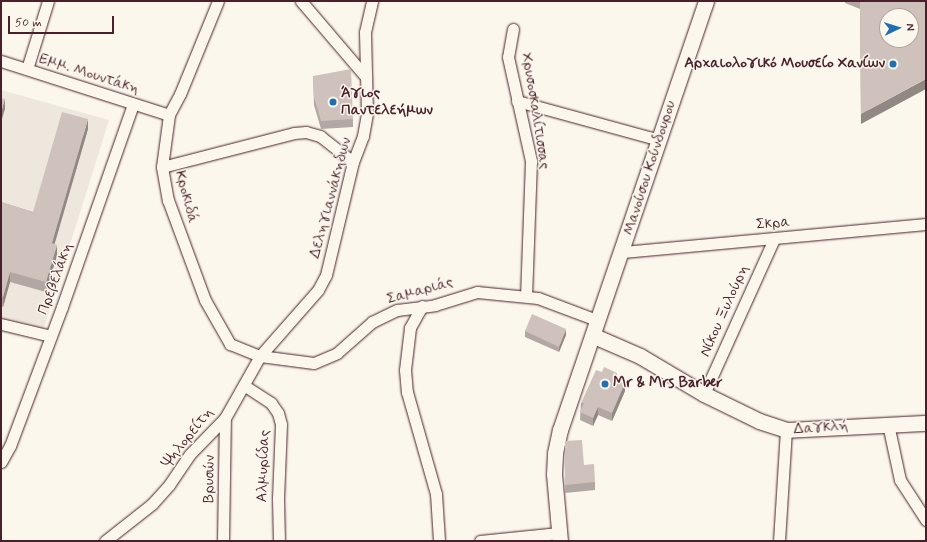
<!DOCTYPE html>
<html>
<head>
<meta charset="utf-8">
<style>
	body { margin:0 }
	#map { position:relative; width:927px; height:542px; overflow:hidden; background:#fbf7ec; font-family:Mynerve,sans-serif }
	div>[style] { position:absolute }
	.built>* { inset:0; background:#eee7de }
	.roads { filter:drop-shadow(0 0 1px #4a1f2b) drop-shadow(0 0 1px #4a1f2b) }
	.street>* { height:11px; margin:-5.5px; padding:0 5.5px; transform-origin:5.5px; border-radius:5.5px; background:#fbf7ec }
	.secondary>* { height:15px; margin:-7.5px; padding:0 7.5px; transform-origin:7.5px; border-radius:7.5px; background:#fbf7ec }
	.wall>* { inset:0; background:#b2a7a2 }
	.shaded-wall>* { inset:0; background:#918884 }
	.building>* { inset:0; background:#cfc2bc }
	.dots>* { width:11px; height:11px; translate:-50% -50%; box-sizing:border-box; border:2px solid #fbf7ec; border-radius:50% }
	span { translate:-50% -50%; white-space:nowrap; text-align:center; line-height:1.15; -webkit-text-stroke:3px #fbf7ec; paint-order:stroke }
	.poi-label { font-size:15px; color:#4a1f2b; font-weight:700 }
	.right { translate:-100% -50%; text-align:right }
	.left { translate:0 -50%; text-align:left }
	.street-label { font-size:15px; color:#4a1f2b }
	.frame { position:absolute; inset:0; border:2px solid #4a1f2b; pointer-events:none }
	.north { position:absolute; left:879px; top:8px; width:40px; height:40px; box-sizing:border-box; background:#fbf7ec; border:1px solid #b4a19f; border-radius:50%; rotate:86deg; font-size:11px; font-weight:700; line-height:16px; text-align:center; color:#4a1f2b }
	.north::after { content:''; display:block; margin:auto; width:14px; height:18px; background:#1f6fb2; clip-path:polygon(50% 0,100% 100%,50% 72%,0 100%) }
	.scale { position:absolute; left:8px; top:16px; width:106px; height:18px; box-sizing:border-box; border:2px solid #4a1f2b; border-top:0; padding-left:5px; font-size:12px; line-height:14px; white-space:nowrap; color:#4a1f2b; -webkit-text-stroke:3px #fbf7ec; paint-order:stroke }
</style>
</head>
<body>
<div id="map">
	<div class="built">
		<i style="clip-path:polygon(1px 90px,109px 120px,43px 331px,1px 320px)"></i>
	</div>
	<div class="roads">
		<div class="street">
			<i style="left:218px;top:1px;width:100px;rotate:112.2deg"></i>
			<i style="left:180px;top:94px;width:24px;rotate:118deg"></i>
			<i style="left:169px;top:115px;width:52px;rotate:97.7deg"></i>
			<i style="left:162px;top:167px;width:34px;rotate:80deg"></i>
			<i style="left:168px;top:200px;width:107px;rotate:69.7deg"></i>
			<i style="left:205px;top:300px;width:51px;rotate:60.4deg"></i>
			<i style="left:230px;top:344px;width:32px;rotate:22deg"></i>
			<i style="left:260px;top:356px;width:54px;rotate:7.4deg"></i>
			<i style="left:314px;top:363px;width:25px;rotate:-23deg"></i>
			<i style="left:337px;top:353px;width:47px;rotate:-41.5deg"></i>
			<i style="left:372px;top:322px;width:28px;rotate:-26deg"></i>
			<i style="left:397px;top:310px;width:38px;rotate:-7deg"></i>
			<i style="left:435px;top:305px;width:44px;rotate:-17.2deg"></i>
			<i style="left:477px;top:292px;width:61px;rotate:5.6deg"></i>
			<i style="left:538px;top:298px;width:65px;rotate:20.7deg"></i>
			<i style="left:301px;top:1px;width:100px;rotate:49.5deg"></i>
			<i style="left:513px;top:29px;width:28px;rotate:100deg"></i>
			<i style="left:508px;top:57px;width:107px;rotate:77.5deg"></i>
			<i style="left:531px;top:161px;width:134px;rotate:92.1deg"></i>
			<i style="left:1px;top:61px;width:176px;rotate:17.8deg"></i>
			<i style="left:27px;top:69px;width:71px;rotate:-72.8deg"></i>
			<i style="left:517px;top:101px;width:148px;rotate:15.3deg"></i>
			<i style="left:162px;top:167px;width:136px;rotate:-14.4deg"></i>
			<i style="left:294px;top:133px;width:12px;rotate:-5deg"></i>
			<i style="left:306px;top:132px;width:15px;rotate:16deg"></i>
			<i style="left:320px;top:136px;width:42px;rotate:38.2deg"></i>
			<i style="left:623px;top:252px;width:304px;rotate:-5.3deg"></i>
			<i style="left:422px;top:306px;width:25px;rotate:119deg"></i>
			<i style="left:410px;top:328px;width:42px;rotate:96.8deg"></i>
			<i style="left:405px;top:370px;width:22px;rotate:85deg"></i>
			<i style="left:407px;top:392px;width:106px;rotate:74.1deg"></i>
			<i style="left:436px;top:494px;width:47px;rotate:86.3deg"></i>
			<i style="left:1px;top:324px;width:51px;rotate:13.5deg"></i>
			<i style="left:245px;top:386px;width:31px;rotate:33deg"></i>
			<i style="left:271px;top:403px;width:12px;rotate:55deg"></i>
			<i style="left:278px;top:413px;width:11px;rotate:75deg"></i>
			<i style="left:281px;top:424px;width:74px;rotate:92.3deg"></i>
			<i style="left:278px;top:498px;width:43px;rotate:88.7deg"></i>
			<i style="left:704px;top:394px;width:170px;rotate:-65.7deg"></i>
			<i style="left:888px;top:424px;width:57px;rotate:77.9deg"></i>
			<i style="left:900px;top:480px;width:48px;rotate:57deg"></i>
			<i style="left:1px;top:462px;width:18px;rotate:-61deg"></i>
			<i style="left:10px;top:446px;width:148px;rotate:-69.5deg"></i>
			<i style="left:62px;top:307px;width:215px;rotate:-70.7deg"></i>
			<i style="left:105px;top:541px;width:60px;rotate:-38.2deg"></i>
			<i style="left:152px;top:504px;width:25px;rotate:-48deg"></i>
			<i style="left:169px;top:485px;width:37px;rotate:-56deg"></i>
			<i style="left:190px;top:454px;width:50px;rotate:-45.8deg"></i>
			<i style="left:225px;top:418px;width:71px;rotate:-60.6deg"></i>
			<i style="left:260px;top:356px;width:88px;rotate:-48.7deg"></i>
			<i style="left:318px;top:290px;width:17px;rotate:-62deg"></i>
			<i style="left:326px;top:275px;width:116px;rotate:-76.6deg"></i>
			<i style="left:353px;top:162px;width:28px;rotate:-69deg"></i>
			<i style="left:363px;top:136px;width:22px;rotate:-80deg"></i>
			<i style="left:367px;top:114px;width:82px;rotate:-91.4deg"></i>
			<i style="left:365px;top:32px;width:32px;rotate:-77deg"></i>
			<i style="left:223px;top:541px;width:123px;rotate:-89.1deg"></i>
			<i style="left:480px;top:541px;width:79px;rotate:-5.8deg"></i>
			<i style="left:779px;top:541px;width:111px;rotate:-86.4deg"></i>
		</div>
		<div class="secondary">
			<i style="left:594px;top:336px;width:50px;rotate:23.5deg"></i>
			<i style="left:640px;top:356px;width:74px;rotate:30.7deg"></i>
			<i style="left:704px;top:394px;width:61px;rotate:26.1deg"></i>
			<i style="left:759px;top:421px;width:28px;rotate:18deg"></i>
			<i style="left:786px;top:430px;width:140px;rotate:-2.9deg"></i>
			<i style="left:560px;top:541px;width:67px;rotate:-95.1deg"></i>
			<i style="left:554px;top:474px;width:21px;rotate:-87deg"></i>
			<i style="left:555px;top:453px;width:24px;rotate:-78deg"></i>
			<i style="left:560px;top:430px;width:453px;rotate:-71.2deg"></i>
		</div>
	</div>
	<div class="wall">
		<i style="clip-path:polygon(845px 1px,926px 1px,861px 124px,860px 9px,845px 3px)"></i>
		<i style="clip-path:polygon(313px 76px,353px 119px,353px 127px,321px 129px,314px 105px)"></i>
		<i style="clip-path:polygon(88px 129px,54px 244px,57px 255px,46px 292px,10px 282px,3px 307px,1px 306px,1px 202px,33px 212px)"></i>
		<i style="clip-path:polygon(525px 331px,566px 335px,559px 352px,525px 337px)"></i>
		<i style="clip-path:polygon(617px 380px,625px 391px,612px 421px,598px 415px,593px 426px,580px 420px,581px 403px)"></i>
		<i style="clip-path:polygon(565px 441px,584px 465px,595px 482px,595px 490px,565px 493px)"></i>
	</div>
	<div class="shaded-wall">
		<i style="clip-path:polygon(926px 79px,926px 89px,861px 124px,861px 114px)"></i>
		<i style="clip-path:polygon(5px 99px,5px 109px,1px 122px,1px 112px)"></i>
		<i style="clip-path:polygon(88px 119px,88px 129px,52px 253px,52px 243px)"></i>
		<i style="clip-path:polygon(57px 245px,57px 255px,46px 292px,46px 282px)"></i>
		<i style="clip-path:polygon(10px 272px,10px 282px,3px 307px,3px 297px)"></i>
		<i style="clip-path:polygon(566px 329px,566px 335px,559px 352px,559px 347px)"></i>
		<i style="clip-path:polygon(617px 373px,617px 381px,614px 379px)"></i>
		<i style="clip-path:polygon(625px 383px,625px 391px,612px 421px,612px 413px)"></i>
		<i style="clip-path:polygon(598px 407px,598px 415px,593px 426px,593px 418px)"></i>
	</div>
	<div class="building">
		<i style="clip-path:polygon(evenodd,860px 1px,926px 1px,926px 79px,861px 114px,860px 1px,887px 16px,911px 16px,911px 40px,887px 40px,887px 16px)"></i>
		<i style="clip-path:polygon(351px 69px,353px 119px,321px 121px,314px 97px,313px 76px)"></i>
		<i style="clip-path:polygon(1px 98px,5px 99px,1px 112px)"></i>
		<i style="clip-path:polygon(62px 112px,88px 119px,52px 243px,57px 245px,46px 282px,10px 272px,3px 297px,1px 296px,1px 202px,33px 212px)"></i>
		<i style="clip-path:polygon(532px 314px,566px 329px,559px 347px,525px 331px)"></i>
		<i style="clip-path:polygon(604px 367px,617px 373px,614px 379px,625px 383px,612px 413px,598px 407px,593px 418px,580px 412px,584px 403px,581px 403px,596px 370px,602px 372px)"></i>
		<i style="clip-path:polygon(582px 440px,584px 465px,594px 464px,595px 482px,565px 485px,565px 441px)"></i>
	</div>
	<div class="dots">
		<i style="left:893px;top:64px;background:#1f6fb2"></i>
		<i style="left:333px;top:102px;background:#1f6fb2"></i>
		<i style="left:605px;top:384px;background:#1f6fb2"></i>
	</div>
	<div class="poi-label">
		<span class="right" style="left:885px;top:64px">Αρχαιολογικό Μουσείο Χανίων</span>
		<span class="left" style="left:341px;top:102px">Άγιος<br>Παντελεήμων</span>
		<span class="left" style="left:613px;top:384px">Mr &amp; Mrs Barber</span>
	</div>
	<div class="street-label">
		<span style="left:89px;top:74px;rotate:18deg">Εμμ. Μουντάκη</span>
		<span style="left:535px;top:111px;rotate:81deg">Χρυσοσκαλίτισσας</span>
		<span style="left:650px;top:168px;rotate:-72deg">Μανούσου Κούνδουρου</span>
		<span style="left:186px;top:197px;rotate:75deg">Κροκιδά</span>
		<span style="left:331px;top:198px;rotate:-75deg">Δεληγιαννάκηδων</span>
		<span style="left:773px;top:224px;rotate:-5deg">Σκρα</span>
		<span style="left:56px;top:279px;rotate:-70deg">Πρεβελάκη</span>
		<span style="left:420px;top:291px;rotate:-15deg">Σαμαριάς</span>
		<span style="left:725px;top:311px;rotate:-66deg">Νίκου Ξυλούρη</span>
		<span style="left:821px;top:428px;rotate:-4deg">Δαγκλή</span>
		<span style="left:188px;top:438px;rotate:-51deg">Ψηλορείτη</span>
		<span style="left:264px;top:466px;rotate:-88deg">Αλμυρίδας</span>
		<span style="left:210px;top:479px;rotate:-89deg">Βρυσών</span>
	</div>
	<div class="frame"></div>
	<div class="north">N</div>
	<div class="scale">50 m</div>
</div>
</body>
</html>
